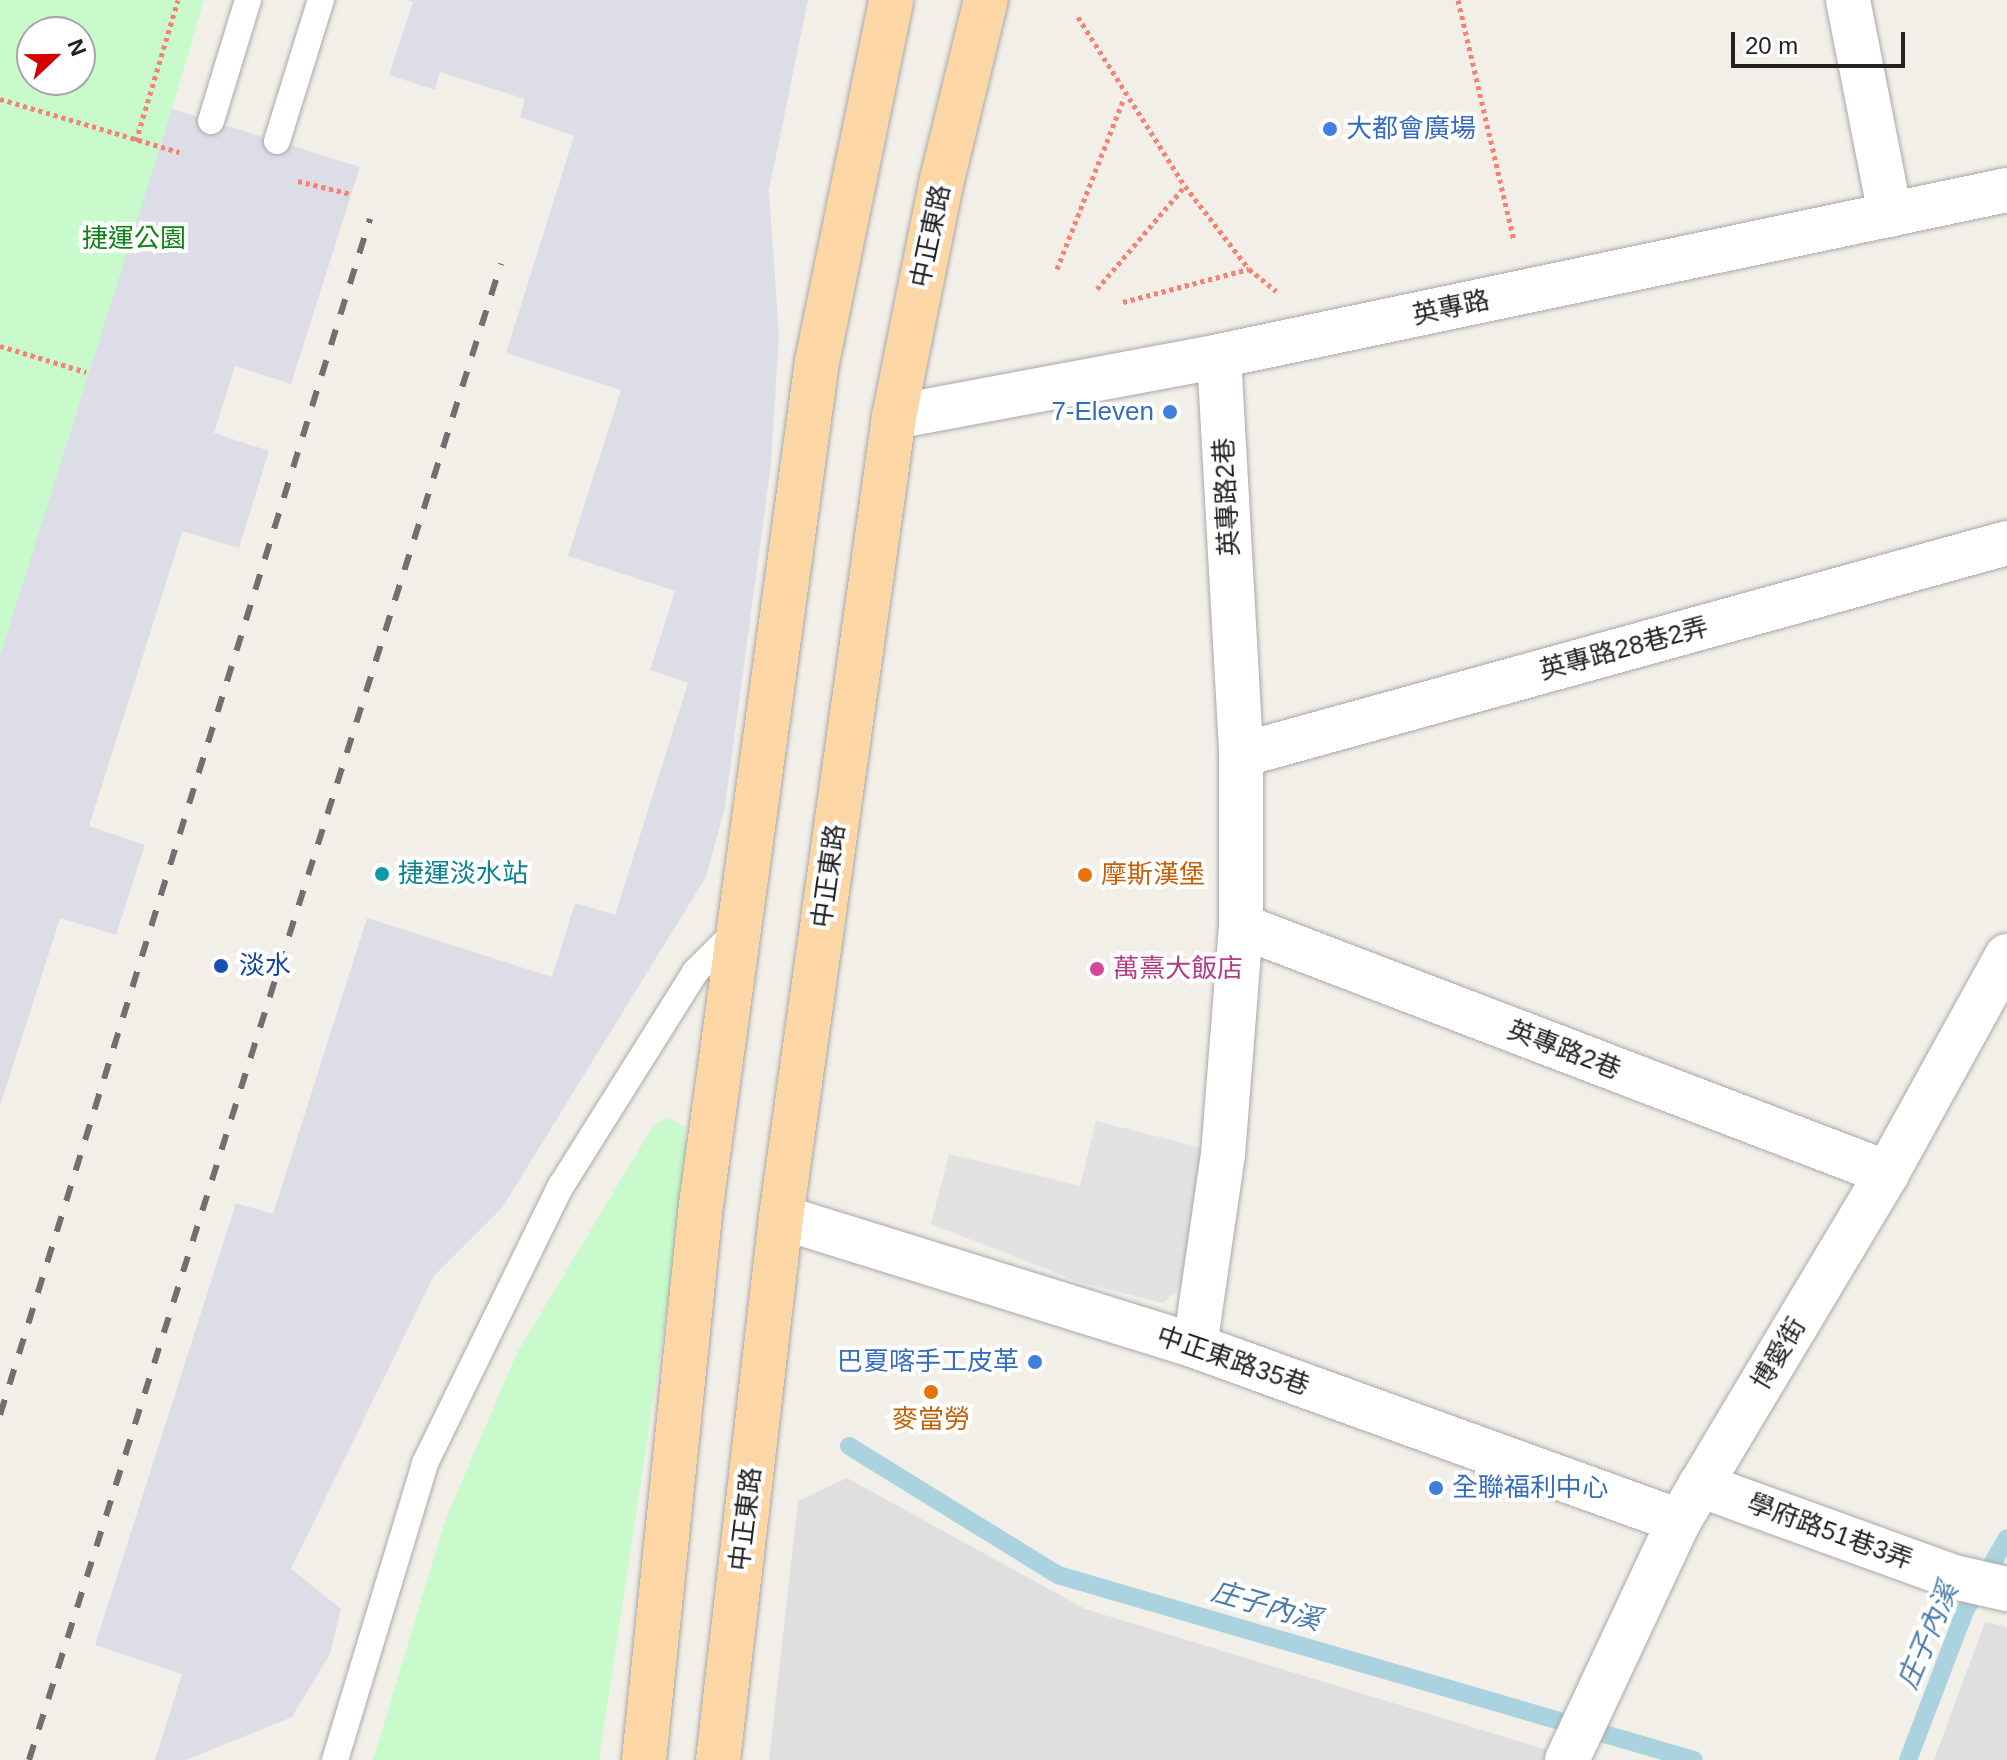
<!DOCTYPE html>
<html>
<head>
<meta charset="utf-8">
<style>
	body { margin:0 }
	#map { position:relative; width:2007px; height:1760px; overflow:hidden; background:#f2efe9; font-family:Helvetica,"Noto Sans TC",sans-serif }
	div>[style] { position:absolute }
	.residential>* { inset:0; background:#e0dfdf }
	.park>* { inset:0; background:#c8facc }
	.parking>* { inset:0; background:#e2e2e2 }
	.plaza>* { inset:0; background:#dddde8 }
	.stream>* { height:18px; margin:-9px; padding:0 9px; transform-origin:9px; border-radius:9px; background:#aad3df }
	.path>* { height:5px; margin-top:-2.5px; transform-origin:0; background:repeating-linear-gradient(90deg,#fa8072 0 4px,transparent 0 8px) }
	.roads { filter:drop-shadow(0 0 2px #a9a9a9) drop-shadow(0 0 2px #a9a9a9) }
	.lane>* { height:26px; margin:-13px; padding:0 13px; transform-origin:13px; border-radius:13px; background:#fff }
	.street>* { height:44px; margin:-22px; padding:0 22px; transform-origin:22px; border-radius:22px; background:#fff }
	.primary>* { height:44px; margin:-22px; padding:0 22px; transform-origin:22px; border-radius:22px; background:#fcd6a4 }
	.rail>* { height:6px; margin-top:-3px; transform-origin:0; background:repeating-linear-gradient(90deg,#707070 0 16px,transparent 0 32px) }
	.dots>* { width:22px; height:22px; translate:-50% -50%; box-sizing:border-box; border:4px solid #fff; border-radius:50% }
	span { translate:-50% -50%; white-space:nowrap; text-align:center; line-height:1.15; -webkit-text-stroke:8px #fff; paint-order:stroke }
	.shop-label { font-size:26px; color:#366cbe }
	.left { translate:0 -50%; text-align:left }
	.right { translate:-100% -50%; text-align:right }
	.street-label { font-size:26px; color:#222 }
	.park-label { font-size:26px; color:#0c8416 }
	.culture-label { font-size:26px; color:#0d838f }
	.food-label { font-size:26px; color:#c56008 }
	.transit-label { font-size:26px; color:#164399 }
	.hotel-label { font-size:26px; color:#b23c85 }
	.water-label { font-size:28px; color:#4a7aab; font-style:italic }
	.north { position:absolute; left:16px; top:16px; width:80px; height:80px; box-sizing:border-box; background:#fff; border:2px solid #a7a7a7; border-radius:50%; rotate:68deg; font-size:22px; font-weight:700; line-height:32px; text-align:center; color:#222 }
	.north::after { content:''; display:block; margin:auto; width:28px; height:36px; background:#d40000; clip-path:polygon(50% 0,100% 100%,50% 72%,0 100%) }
	.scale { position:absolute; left:1731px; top:32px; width:174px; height:36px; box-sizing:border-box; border:4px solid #222; border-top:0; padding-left:10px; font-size:24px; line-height:28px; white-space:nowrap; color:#222; -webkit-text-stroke:6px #fff; paint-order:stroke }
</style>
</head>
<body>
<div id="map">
	<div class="residential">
		<i style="clip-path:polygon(847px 1478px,1085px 1609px,1580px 1760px,769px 1760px,798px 1501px)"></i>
		<i style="clip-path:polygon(1985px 1622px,2007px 1627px,2007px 1760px,1934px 1760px)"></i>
	</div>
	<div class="park">
		<i style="clip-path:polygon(evenodd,0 0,204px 0,172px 109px,304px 149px,0 1106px,0 0,32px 32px,80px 32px,80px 80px,32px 80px,32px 32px)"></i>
		<i style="clip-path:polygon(667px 1117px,684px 1127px,688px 1170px,599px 1760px,373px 1760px,445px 1521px,517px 1353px,653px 1126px)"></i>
	</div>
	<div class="parking">
		<i style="clip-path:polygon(1096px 1121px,1206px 1149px,1183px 1285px,1163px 1303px,1079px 1282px,931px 1224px,949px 1154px,1080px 1186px)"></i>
	</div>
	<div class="plaza">
		<i style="clip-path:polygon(407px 0,808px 0,769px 190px,779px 336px,771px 464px,725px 807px,706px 877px,502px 1208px,433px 1277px,291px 1569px,341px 1609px,330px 1654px,292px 1717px,186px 1760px,155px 1760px,182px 1674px,95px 1645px,236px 1203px,273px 1214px,367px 918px,552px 977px,575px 903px,615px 915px,688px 683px,650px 670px,675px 591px,568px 556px,621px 390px,506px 353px,574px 136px,520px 117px,525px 99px,440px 72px,435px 90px,389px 75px,413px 2px)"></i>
		<i style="clip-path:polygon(172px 109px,360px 167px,291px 384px,235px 366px,214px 433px,269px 451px,239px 548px,182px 531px,89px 826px,145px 845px,116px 935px,60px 918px,0 1106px,0 656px)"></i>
	</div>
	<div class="stream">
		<i style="left:849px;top:1446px;width:246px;rotate:31.7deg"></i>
		<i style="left:1058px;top:1575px;width:662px;rotate:16.22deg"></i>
		<i style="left:1908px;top:1760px;width:160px;rotate:-69.1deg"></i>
		<i style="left:1965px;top:1611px;width:84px;rotate:-60.1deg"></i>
	</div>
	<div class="path">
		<i style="left:1458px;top:0;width:247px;rotate:76.9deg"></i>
		<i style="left:1078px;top:17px;width:200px;rotate:57.7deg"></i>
		<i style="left:1185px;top:186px;width:105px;rotate:52.4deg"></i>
		<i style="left:1249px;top:269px;width:35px;rotate:39deg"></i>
		<i style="left:0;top:99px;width:187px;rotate:16.5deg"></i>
		<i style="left:136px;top:141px;width:147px;rotate:-73.4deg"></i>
		<i style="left:298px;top:181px;width:55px;rotate:13.8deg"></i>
		<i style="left:1057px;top:269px;width:184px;rotate:-68.6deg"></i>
		<i style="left:1097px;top:289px;width:135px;rotate:-49.5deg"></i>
		<i style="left:1123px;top:302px;width:130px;rotate:-14.7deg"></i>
		<i style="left:0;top:346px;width:90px;rotate:16.8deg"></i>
	</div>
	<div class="roads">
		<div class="lane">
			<i style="left:211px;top:121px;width:127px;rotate:-73deg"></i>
			<i style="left:277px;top:141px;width:148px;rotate:-72.7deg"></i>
			<i style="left:335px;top:1760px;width:310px;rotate:-73.1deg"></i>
			<i style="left:425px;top:1463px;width:309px;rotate:-63.9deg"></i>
			<i style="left:561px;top:1186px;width:252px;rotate:-57.9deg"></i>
			<i style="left:695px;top:972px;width:59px;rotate:-45deg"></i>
		</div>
		<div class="street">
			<i style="left:1848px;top:0;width:219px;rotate:78.9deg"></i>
			<i style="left:1219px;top:356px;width:400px;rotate:86.8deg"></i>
			<i style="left:1241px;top:755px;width:171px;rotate:90deg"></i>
			<i style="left:894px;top:417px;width:331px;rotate:-10.6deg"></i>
			<i style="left:1219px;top:356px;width:805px;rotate:-11.9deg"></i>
			<i style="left:1241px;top:755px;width:795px;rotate:-15.47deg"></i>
			<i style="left:781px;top:1217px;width:434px;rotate:17.3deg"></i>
			<i style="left:1195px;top:1346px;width:515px;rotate:19.88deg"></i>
			<i style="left:1195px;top:1346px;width:193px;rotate:-81.7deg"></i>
			<i style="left:1223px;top:1155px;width:230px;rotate:-85.5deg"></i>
			<i style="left:1241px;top:926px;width:692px;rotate:20.92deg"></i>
			<i style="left:1700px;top:1485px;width:270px;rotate:19.9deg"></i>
			<i style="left:1954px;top:1577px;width:54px;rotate:12.8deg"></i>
			<i style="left:1567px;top:1760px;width:264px;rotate:-64.9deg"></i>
			<i style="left:1679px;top:1521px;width:405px;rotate:-59.1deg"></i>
			<i style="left:1887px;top:1173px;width:248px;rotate:-61.1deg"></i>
		</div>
		<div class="primary">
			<i style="left:644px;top:1760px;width:558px;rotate:-84.14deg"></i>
			<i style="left:701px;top:1205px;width:851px;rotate:-82.17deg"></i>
			<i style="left:817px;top:362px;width:369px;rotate:-78.4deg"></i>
			<i style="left:718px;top:1760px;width:547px;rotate:-83.38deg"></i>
			<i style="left:781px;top:1217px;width:808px;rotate:-81.96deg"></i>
			<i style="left:894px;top:417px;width:242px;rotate:-78.6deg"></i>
			<i style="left:942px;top:180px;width:185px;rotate:-76.3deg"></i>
		</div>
	</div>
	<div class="rail">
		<i style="left:0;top:1415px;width:1252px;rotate:-72.81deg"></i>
		<i style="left:29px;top:1760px;width:1569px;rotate:-72.49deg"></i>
	</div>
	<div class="dots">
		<i style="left:1330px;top:129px;background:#3f7fe0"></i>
		<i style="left:1170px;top:412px;background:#3f7fe0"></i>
		<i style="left:382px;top:874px;background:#0f9aa8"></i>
		<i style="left:1085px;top:875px;background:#e8710a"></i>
		<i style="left:221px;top:966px;background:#1a4fb4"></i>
		<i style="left:1097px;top:969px;background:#d1479c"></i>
		<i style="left:1035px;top:1362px;background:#3f7fe0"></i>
		<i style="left:931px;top:1392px;background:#e8710a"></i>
		<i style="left:1436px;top:1488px;background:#3f7fe0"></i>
	</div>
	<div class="shop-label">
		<span class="left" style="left:1346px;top:129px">大都會廣場</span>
		<span class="right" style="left:1154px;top:412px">7-Eleven</span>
		<span class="right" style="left:1019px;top:1362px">巴夏喀手工皮革</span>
		<span class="left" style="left:1452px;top:1488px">全聯福利中心</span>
	</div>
	<div class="street-label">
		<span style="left:931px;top:236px;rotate:-78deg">中正東路</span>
		<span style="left:1451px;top:308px;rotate:-12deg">英專路</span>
		<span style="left:1227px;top:497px;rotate:-93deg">英專路2巷</span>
		<span style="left:1624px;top:649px;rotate:-15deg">英專路28巷2弄</span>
		<span style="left:829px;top:876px;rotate:-82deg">中正東路</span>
		<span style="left:1564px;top:1050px;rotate:21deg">英專路2巷</span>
		<span style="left:1779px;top:1354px;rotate:-59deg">博愛街</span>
		<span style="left:1233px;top:1361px;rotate:19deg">中正東路35巷</span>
		<span style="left:746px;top:1519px;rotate:-83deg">中正東路</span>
		<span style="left:1830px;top:1532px;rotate:20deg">學府路51巷3弄</span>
	</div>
	<div class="park-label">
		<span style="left:134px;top:239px">捷運公園</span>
	</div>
	<div class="culture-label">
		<span class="left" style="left:398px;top:874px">捷運淡水站</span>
	</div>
	<div class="food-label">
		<span class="left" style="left:1101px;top:875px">摩斯漢堡</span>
		<span style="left:931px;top:1420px">麥當勞</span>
	</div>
	<div class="transit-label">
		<span class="left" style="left:239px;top:966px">淡水</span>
	</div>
	<div class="hotel-label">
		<span class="left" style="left:1113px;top:969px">萬熹大飯店</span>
	</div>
	<div class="water-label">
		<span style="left:1266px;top:1606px;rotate:16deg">庄子內溪</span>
		<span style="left:1928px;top:1636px;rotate:-67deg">庄子內溪</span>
	</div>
	<div class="north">N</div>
	<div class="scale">20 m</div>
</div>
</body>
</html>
